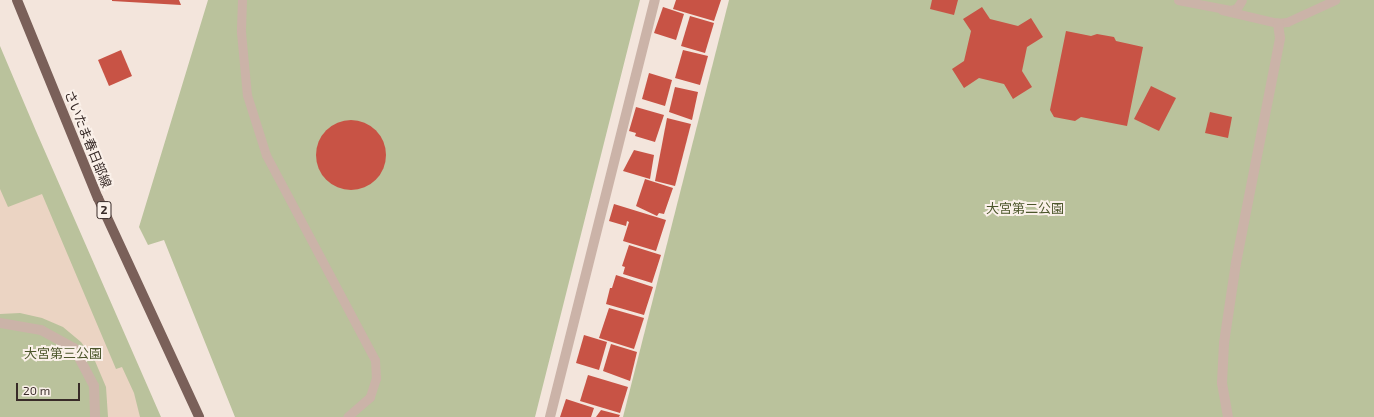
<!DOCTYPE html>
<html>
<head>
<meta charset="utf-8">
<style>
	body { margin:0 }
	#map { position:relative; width:1374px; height:417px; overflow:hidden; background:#f3e5dc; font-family:"Exo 2","Noto Sans JP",sans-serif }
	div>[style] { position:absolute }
	.green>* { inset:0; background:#bac29c }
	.plaza>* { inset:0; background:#ebd4c3 }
	.building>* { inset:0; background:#c85345 }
	.round { border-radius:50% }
	.service>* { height:9px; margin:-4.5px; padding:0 4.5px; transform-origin:4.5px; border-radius:4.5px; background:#cbb3a8 }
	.pedestrian>* { height:10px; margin:-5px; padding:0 5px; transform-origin:5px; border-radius:5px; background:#cbb3a8 }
	.minor>* { height:10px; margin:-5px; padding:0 5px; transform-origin:5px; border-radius:5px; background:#cbb3a8 }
	.primary>* { height:10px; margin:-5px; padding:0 5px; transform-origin:5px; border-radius:5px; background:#7a6059 }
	span { translate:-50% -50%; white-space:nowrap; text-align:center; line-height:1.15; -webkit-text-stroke:4px #faf0e9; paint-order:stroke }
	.shield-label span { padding:1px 3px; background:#faf0e9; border:1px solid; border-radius:3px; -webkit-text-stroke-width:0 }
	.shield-label { font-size:12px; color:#382b28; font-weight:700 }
	.street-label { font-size:13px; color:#382b28 }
	.park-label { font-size:13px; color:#4c562b }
	.scale { position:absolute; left:16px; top:383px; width:64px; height:18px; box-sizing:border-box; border:2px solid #382b28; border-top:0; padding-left:5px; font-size:12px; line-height:14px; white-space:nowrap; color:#382b28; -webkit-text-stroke:3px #faf0e9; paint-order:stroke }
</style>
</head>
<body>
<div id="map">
	<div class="green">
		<i style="clip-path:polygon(208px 0,640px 0,535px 417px,235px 417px,164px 240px,148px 245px,139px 227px)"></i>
		<i style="clip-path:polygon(729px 0,1374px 0,1374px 417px,623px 417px)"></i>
		<i style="clip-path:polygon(0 46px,36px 131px,161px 417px,0 417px)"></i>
	</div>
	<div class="plaza">
		<i style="clip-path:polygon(0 189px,8px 207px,42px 194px,116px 369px,122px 367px,134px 393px,140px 417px,108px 417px,106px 387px,95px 361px,81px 342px,63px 327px,42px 318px,20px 313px,0 314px)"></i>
	</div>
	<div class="building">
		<i style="clip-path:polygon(112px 0,179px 0,181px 5px,112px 1px)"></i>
		<i style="clip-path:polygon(676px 0,721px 0,714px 21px,673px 9px)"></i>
		<i style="clip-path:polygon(932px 0,958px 0,954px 15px,930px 9px)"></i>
		<i style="clip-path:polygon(663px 7px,684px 14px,676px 40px,654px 33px)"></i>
		<i style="clip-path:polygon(982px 7px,990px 19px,1018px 26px,1031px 18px,1043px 37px,1027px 47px,1022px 71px,1032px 87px,1013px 99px,1004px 84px,979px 78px,964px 88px,952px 69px,964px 61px,971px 31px,963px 19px)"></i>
		<i style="clip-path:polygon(690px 16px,714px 23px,705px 53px,681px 46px)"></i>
		<i style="clip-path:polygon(1066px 31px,1091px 36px,1097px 34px,1114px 37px,1116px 41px,1143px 47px,1127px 126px,1081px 117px,1075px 121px,1054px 117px,1050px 110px)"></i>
		<i style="clip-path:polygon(121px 50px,132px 76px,109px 86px,98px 60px)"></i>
		<i style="clip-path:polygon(683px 50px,708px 56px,700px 85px,675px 78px)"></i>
		<i style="clip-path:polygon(649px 73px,672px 80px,665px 106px,642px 99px)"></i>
		<i style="clip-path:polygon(1151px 86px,1176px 98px,1159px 131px,1134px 119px)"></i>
		<i style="clip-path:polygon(675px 87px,698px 92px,692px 120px,669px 112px)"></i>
		<i style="clip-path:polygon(636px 107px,664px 115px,655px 142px,635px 136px,636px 133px,629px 131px)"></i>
		<i style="clip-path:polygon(1210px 112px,1232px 117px,1228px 138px,1205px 133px)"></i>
		<i style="clip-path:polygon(667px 118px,691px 124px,675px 186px,655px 181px)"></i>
		<i class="round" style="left:316px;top:120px;width:70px;height:70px"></i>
		<i style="clip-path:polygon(634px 150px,654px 155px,650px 179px,623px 171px)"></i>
		<i style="clip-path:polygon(645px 179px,673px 188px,664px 214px,659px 213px,657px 216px,636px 206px)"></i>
		<i style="clip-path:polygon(614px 204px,666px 220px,656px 251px,623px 241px,629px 222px,627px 221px,626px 226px,609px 221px)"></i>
		<i style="clip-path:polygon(629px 245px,661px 255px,652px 283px,623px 274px,625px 267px,622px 266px)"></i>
		<i style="clip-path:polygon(616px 275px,653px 287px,644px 315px,606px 304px,610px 288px,612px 288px)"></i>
		<i style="clip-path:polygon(609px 308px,644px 318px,634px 349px,599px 338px)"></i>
		<i style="clip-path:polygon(584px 335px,607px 342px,599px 370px,576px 363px)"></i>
		<i style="clip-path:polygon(611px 344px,637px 352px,630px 381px,603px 371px)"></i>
		<i style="clip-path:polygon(588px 375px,628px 387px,620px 413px,580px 401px)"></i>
		<i style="clip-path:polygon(566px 399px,594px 408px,591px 417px,560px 417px)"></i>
		<i style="clip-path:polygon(601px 410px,620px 415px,619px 417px,596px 417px)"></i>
	</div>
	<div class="service">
		<i style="left:242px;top:0;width:32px;rotate:92deg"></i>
		<i style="left:241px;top:32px;width:63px;rotate:84.6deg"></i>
		<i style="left:247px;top:95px;width:63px;rotate:72.4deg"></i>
		<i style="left:266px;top:155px;width:232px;rotate:62deg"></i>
		<i style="left:375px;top:360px;width:18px;rotate:87deg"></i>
		<i style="left:376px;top:378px;width:20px;rotate:108deg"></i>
		<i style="left:370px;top:397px;width:30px;rotate:139deg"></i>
		<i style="left:1178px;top:0;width:53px;rotate:10.9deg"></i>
		<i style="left:1230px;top:10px;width:7px;rotate:-16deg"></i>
		<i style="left:1237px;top:8px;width:9px;rotate:-58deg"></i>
		<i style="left:1222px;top:10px;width:57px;rotate:13.1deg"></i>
		<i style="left:1278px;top:23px;width:9px;rotate:-6deg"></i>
		<i style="left:1287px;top:22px;width:53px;rotate:-24.6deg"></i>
	</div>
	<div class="pedestrian">
		<i style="left:0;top:323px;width:42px;rotate:9.7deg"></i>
		<i style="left:41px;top:330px;width:38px;rotate:29deg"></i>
		<i style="left:74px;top:348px;width:43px;rotate:62.2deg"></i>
		<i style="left:94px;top:386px;width:31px;rotate:88deg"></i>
		<i style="left:1228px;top:417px;width:35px;rotate:-100deg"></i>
		<i style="left:1222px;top:383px;width:40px;rotate:-87.1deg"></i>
		<i style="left:1224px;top:343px;width:81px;rotate:-81.5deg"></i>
		<i style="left:1236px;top:263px;width:229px;rotate:-78.9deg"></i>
		<i style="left:1280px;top:38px;width:15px;rotate:-98deg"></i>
	</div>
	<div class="minor">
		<i style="left:550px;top:417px;width:430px;rotate:-75.9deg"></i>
	</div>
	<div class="primary">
		<i style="left:17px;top:0;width:214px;rotate:67.8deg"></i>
		<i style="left:98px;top:198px;width:241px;rotate:65.2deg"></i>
	</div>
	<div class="shield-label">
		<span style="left:104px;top:210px">2</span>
	</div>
	<div class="street-label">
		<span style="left:88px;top:139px;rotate:68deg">さいたま春日部線</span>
	</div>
	<div class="park-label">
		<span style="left:1025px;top:208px">大宮第二公園</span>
		<span style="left:63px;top:353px">大宮第三公園</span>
	</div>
	<div class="scale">20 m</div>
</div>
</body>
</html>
